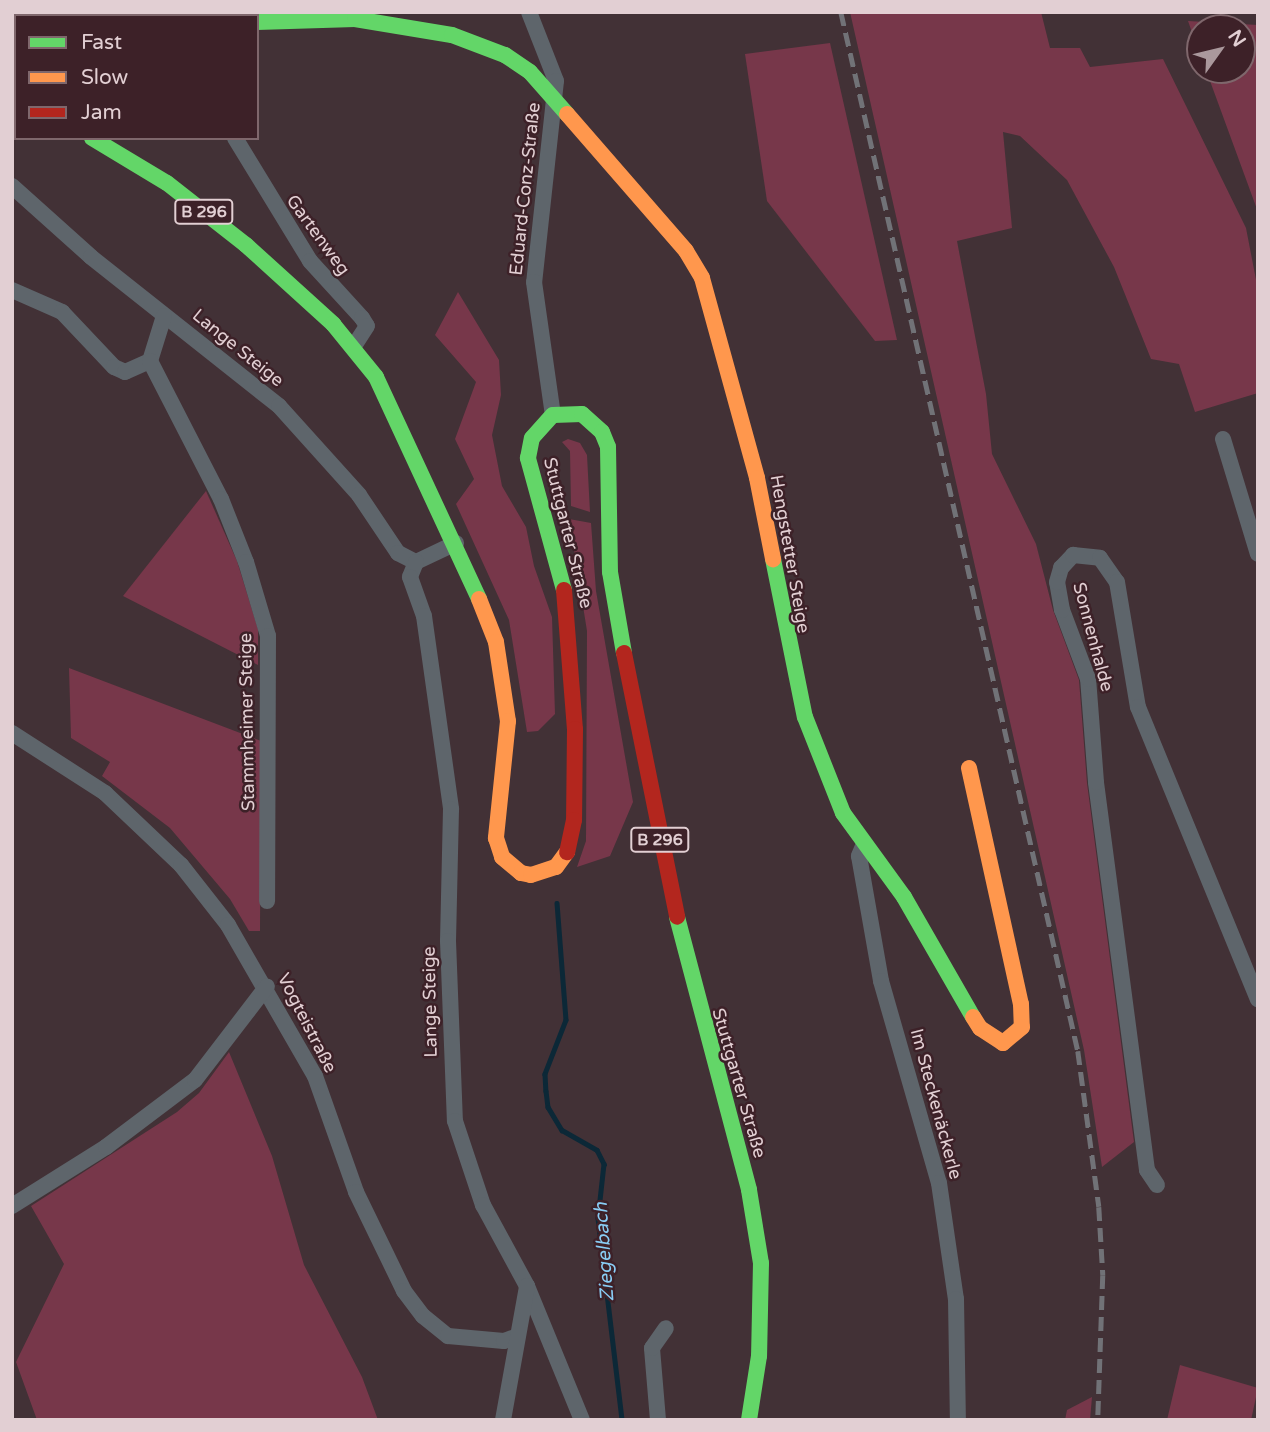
<!DOCTYPE html>
<html>
<head>
<meta charset="utf-8">
<style>
	body { margin:0 }
	#map { position:relative; width:1270px; height:1432px; overflow:hidden; background:#423136; font-family:"Varela Round",sans-serif }
	div>[style] { position:absolute }
	.green>* { inset:0; background:#77374a }
	.stream>* { height:4.5px; margin:-2.25px; padding:0 2.25px; transform-origin:2.25px; border-radius:2.25px; background:#0c2837 }
	.street>* { height:16px; margin:-8px; padding:0 8px; transform-origin:8px; border-radius:8px; background:#5e656b }
	.fast>* { height:16px; margin:-8px; padding:0 8px; transform-origin:8px; border-radius:8px; background:#63d668 }
	.slow>* { height:16px; margin:-8px; padding:0 8px; transform-origin:8px; border-radius:8px; background:#ff974d }
	.jam>* { height:16px; margin:-8px; padding:0 8px; transform-origin:8px; border-radius:8px; background:#b3261e }
	.rail>* { height:4.5px; margin-top:-2.25px; transform-origin:0; background:repeating-linear-gradient(90deg,#717277 0 14px,transparent 0 21px) }
	span { translate:-50% -50%; white-space:nowrap; text-align:center; line-height:1.15; -webkit-text-stroke:5px #3d2128; paint-order:stroke }
	.shield-label span { padding:2px 5px; background:#3d2128; border:2px solid; border-radius:5px; -webkit-text-stroke-width:0 }
	.shield-label { font-size:16px; color:#e2cfd3; font-weight:700 }
	.street-label { font-size:18px; color:#e2cfd3 }
	.water-label { font-size:19px; color:#89cdf5; font-style:italic }
	.frame { position:absolute; inset:0; border:14px solid #e2cfd3; pointer-events:none }
	.legend { position:absolute; left:14px; top:14px; width:245px; height:126px; box-sizing:border-box; background:#3d2128; border:2px solid #7f676c; margin:0; padding:9px 12px; list-style:none; font-size:21px; color:#e2cfd3 }
	.legend li { display:flex; align-items:center; gap:14px; height:35px }
	.legend b { width:35px; border:2px solid #7f676c }
	.north { position:absolute; left:1186px; top:14px; width:70px; height:70px; box-sizing:border-box; background:#3d2128; border:2px solid #7f676c; border-radius:50%; rotate:56deg; font-size:19px; font-weight:700; line-height:28px; text-align:center; color:#e2cfd3 }
	.north::after { content:''; display:block; margin:auto; width:24px; height:32px; background:#aa989c; clip-path:polygon(50% 0,100% 100%,50% 72%,0 100%) }
</style>
</head>
<body>
<div id="map">
	<div class="green">
		<i style="clip-path:polygon(850px 12px,1041px 12px,1050px 48px,1080px 48px,1090px 67px,1163px 59px,1246px 228px,1258px 290px,1258px 393px,1195px 412px,1179px 364px,1151px 359px,1114px 267px,1067px 180px,1020px 136px,1003px 132px,1012px 228px,957px 241px,986px 394px,992px 454px,1036px 544px,1053px 610px,1079px 680px,1087px 783px,1134px 1142px,1102px 1167px,1084px 1050px)"></i>
		<i style="clip-path:polygon(1188px 21px,1258px 25px,1258px 212px,1206px 70px,1242px 70px,1242px 28px,1200px 28px,1200px 55px)"></i>
		<i style="clip-path:polygon(830px 43px,897px 340px,875px 341px,767px 201px,745px 54px)"></i>
		<i style="clip-path:polygon(458px 292px,499px 360px,501px 395px,492px 435px,502px 486px,526px 527px,534px 566px,552px 617px,555px 714px,538px 731px,527px 732px,509px 620px,456px 504px,474px 479px,455px 439px,476px 382px,435px 335px)"></i>
		<i style="clip-path:polygon(568px 439px,580px 443px,587px 455px,590px 512px,571px 506px,570px 451px,562px 442px)"></i>
		<i style="clip-path:polygon(206px 491px,237px 561px,258px 629px,258px 665px,123px 596px)"></i>
		<i style="clip-path:polygon(569px 519px,591px 523px,596px 591px,633px 802px,610px 856px,577px 867px,586px 841px,587px 631px)"></i>
		<i style="clip-path:polygon(69px 668px,261px 741px,260px 931px,249px 931px,230px 899px,170px 828px,102px 776px,110px 762px,71px 738px)"></i>
		<i style="clip-path:polygon(229px 1052px,272px 1156px,304px 1265px,362px 1377px,378px 1420px,37px 1420px,16px 1362px,64px 1264px,31px 1206px,177px 1112px,199px 1093px)"></i>
		<i style="clip-path:polygon(1180px 1365px,1258px 1388px,1251px 1420px,1167px 1420px)"></i>
		<i style="clip-path:polygon(1092px 1397px,1090px 1420px,1065px 1420px,1067px 1410px)"></i>
	</div>
	<div class="stream">
		<i style="left:557px;top:903px;width:117px;rotate:85.6deg"></i>
		<i style="left:566px;top:1020px;width:58px;rotate:111.3deg"></i>
		<i style="left:545px;top:1074px;width:17px;rotate:87deg"></i>
		<i style="left:546px;top:1091px;width:16px;rotate:83deg"></i>
		<i style="left:548px;top:1107px;width:27px;rotate:59deg"></i>
		<i style="left:562px;top:1130px;width:40px;rotate:29.7deg"></i>
		<i style="left:597px;top:1150px;width:16px;rotate:63deg"></i>
		<i style="left:604px;top:1164px;width:54px;rotate:96.3deg"></i>
		<i style="left:598px;top:1218px;width:203px;rotate:83.2deg"></i>
	</div>
	<div class="street">
		<i style="left:199px;top:12px;width:13px;rotate:18deg"></i>
		<i style="left:529px;top:12px;width:74px;rotate:68.6deg"></i>
		<i style="left:556px;top:81px;width:202px;rotate:96.2deg"></i>
		<i style="left:534px;top:282px;width:134px;rotate:81.9deg"></i>
		<i style="left:68px;top:16px;width:5px;rotate:-53deg"></i>
		<i style="left:12px;top:72px;width:6px;rotate:-45deg"></i>
		<i style="left:235px;top:138px;width:144px;rotate:58.6deg"></i>
		<i style="left:310px;top:261px;width:77px;rotate:47.6deg"></i>
		<i style="left:362px;top:318px;width:9px;rotate:58deg"></i>
		<i style="left:367px;top:326px;width:24px;rotate:123deg"></i>
		<i style="left:12px;top:186px;width:106px;rotate:41.9deg"></i>
		<i style="left:91px;top:257px;width:240px;rotate:38.4deg"></i>
		<i style="left:279px;top:406px;width:120px;rotate:48deg"></i>
		<i style="left:359px;top:495px;width:70px;rotate:56.1deg"></i>
		<i style="left:398px;top:553px;width:20px;rotate:27deg"></i>
		<i style="left:12px;top:290px;width:55px;rotate:23.7deg"></i>
		<i style="left:62px;top:312px;width:76px;rotate:46.6deg"></i>
		<i style="left:114px;top:367px;width:12px;rotate:24deg"></i>
		<i style="left:125px;top:372px;width:27px;rotate:-24deg"></i>
		<i style="left:164px;top:316px;width:47px;rotate:107.3deg"></i>
		<i style="left:150px;top:361px;width:155px;rotate:62.8deg"></i>
		<i style="left:221px;top:499px;width:68px;rotate:68.4deg"></i>
		<i style="left:246px;top:562px;width:77px;rotate:73.4deg"></i>
		<i style="left:268px;top:636px;width:265px;rotate:90.2deg"></i>
		<i style="left:1223px;top:439px;width:120px;rotate:73.1deg"></i>
		<i style="left:456px;top:543px;width:44px;rotate:154.6deg"></i>
		<i style="left:416px;top:562px;width:16px;rotate:112deg"></i>
		<i style="left:410px;top:577px;width:41px;rotate:70.3deg"></i>
		<i style="left:424px;top:616px;width:195px;rotate:82deg"></i>
		<i style="left:451px;top:809px;width:132px;rotate:91.3deg"></i>
		<i style="left:448px;top:941px;width:180px;rotate:87.8deg"></i>
		<i style="left:455px;top:1121px;width:89px;rotate:71.6deg"></i>
		<i style="left:483px;top:1205px;width:92px;rotate:61.5deg"></i>
		<i style="left:527px;top:1286px;width:145px;rotate:67.7deg"></i>
		<i style="left:12px;top:733px;width:111px;rotate:32.8deg"></i>
		<i style="left:105px;top:793px;width:105px;rotate:43.5deg"></i>
		<i style="left:181px;top:865px;width:76px;rotate:51.9deg"></i>
		<i style="left:228px;top:925px;width:174px;rotate:60.1deg"></i>
		<i style="left:315px;top:1076px;width:123px;rotate:70.5deg"></i>
		<i style="left:356px;top:1192px;width:110px;rotate:64.1deg"></i>
		<i style="left:404px;top:1291px;width:31px;rotate:53deg"></i>
		<i style="left:423px;top:1316px;width:32px;rotate:39deg"></i>
		<i style="left:448px;top:1336px;width:56px;rotate:5.1deg"></i>
		<i style="left:504px;top:1341px;width:12px;rotate:-20deg"></i>
		<i style="left:864px;top:844px;width:13px;rotate:113deg"></i>
		<i style="left:859px;top:856px;width:127px;rotate:80deg"></i>
		<i style="left:881px;top:981px;width:210px;rotate:74deg"></i>
		<i style="left:939px;top:1183px;width:117px;rotate:81.7deg"></i>
		<i style="left:956px;top:1299px;width:121px;rotate:89.1deg"></i>
		<i style="left:1157px;top:1185px;width:18px;rotate:-124deg"></i>
		<i style="left:1147px;top:1170px;width:391px;rotate:-97.5deg"></i>
		<i style="left:1096px;top:782px;width:103px;rotate:-94.4deg"></i>
		<i style="left:1088px;top:679px;width:74px;rotate:-110.6deg"></i>
		<i style="left:1062px;top:610px;width:28px;rotate:-100deg"></i>
		<i style="left:1057px;top:582px;width:15px;rotate:-74deg"></i>
		<i style="left:1061px;top:568px;width:18px;rotate:-47deg"></i>
		<i style="left:1073px;top:555px;width:27px;rotate:6deg"></i>
		<i style="left:1100px;top:558px;width:29px;rotate:55deg"></i>
		<i style="left:1117px;top:582px;width:127px;rotate:80.5deg"></i>
		<i style="left:1138px;top:707px;width:316px;rotate:67.7deg"></i>
		<i style="left:12px;top:1206px;width:111px;rotate:-32.1deg"></i>
		<i style="left:106px;top:1147px;width:111px;rotate:-37deg"></i>
		<i style="left:195px;top:1080px;width:118px;rotate:-52.5deg"></i>
		<i style="left:503px;top:1420px;width:136px;rotate:-79.8deg"></i>
		<i style="left:658px;top:1420px;width:72px;rotate:-94.8deg"></i>
		<i style="left:652px;top:1348px;width:24px;rotate:-55deg"></i>
	</div>
	<div class="fast">
		<i style="left:257px;top:22px;width:98px;rotate:-1.8deg"></i>
		<i style="left:355px;top:19px;width:98px;rotate:9.4deg"></i>
		<i style="left:452px;top:35px;width:57px;rotate:20.7deg"></i>
		<i style="left:505px;top:55px;width:30px;rotate:34deg"></i>
		<i style="left:530px;top:72px;width:56px;rotate:48.6deg"></i>
		<i style="left:92px;top:138px;width:87px;rotate:31deg"></i>
		<i style="left:167px;top:183px;width:100px;rotate:38.1deg"></i>
		<i style="left:246px;top:245px;width:118px;rotate:42.2deg"></i>
		<i style="left:333px;top:324px;width:68px;rotate:50.9deg"></i>
		<i style="left:376px;top:377px;width:245px;rotate:65.1deg"></i>
		<i style="left:773px;top:559px;width:161px;rotate:78.6deg"></i>
		<i style="left:805px;top:717px;width:103px;rotate:68.4deg"></i>
		<i style="left:843px;top:813px;width:104px;rotate:54deg"></i>
		<i style="left:904px;top:897px;width:138px;rotate:60.1deg"></i>
		<i style="left:564px;top:590px;width:137px;rotate:-105.3deg"></i>
		<i style="left:528px;top:458px;width:20px;rotate:-79deg"></i>
		<i style="left:532px;top:438px;width:31px;rotate:-48deg"></i>
		<i style="left:553px;top:415px;width:29px;rotate:-2deg"></i>
		<i style="left:582px;top:414px;width:27px;rotate:42deg"></i>
		<i style="left:602px;top:432px;width:16px;rotate:68deg"></i>
		<i style="left:608px;top:447px;width:125px;rotate:89.1deg"></i>
		<i style="left:610px;top:572px;width:82px;rotate:80.2deg"></i>
		<i style="left:677px;top:917px;width:282px;rotate:75.2deg"></i>
		<i style="left:749px;top:1190px;width:74px;rotate:80.7deg"></i>
		<i style="left:761px;top:1263px;width:93px;rotate:91.2deg"></i>
		<i style="left:759px;top:1356px;width:65px;rotate:98.9deg"></i>
	</div>
	<div class="slow">
		<i style="left:567px;top:114px;width:181px;rotate:49deg"></i>
		<i style="left:686px;top:251px;width:31px;rotate:59deg"></i>
		<i style="left:702px;top:278px;width:207px;rotate:74.6deg"></i>
		<i style="left:757px;top:478px;width:83px;rotate:78.8deg"></i>
		<i style="left:479px;top:599px;width:46px;rotate:68.4deg"></i>
		<i style="left:496px;top:642px;width:80px;rotate:81.4deg"></i>
		<i style="left:508px;top:721px;width:118px;rotate:95.9deg"></i>
		<i style="left:496px;top:838px;width:20px;rotate:72deg"></i>
		<i style="left:502px;top:857px;width:25px;rotate:40deg"></i>
		<i style="left:521px;top:873px;width:10px;rotate:11deg"></i>
		<i style="left:531px;top:875px;width:26px;rotate:-18deg"></i>
		<i style="left:556px;top:867px;width:19px;rotate:-54deg"></i>
		<i style="left:969px;top:768px;width:242px;rotate:77.6deg"></i>
		<i style="left:1021px;top:1004px;width:23px;rotate:88deg"></i>
		<i style="left:1022px;top:1027px;width:25px;rotate:140deg"></i>
		<i style="left:1003px;top:1043px;width:27px;rotate:-147deg"></i>
		<i style="left:980px;top:1028px;width:13px;rotate:-122deg"></i>
	</div>
	<div class="jam">
		<i style="left:12px;top:117px;width:4px;rotate:14deg"></i>
		<i style="left:564px;top:590px;width:139px;rotate:85.5deg"></i>
		<i style="left:575px;top:729px;width:91px;rotate:90.6deg"></i>
		<i style="left:574px;top:820px;width:33px;rotate:102deg"></i>
		<i style="left:624px;top:653px;width:269px;rotate:78.6deg"></i>
	</div>
	<div class="rail">
		<i style="left:841px;top:12px;width:1066px;rotate:77.15deg"></i>
		<i style="left:1078px;top:1051px;width:157px;rotate:82.3deg"></i>
		<i style="left:1099px;top:1207px;width:68px;rotate:86.6deg"></i>
		<i style="left:1103px;top:1275px;width:145px;rotate:92deg"></i>
	</div>
	<div class="shield-label">
		<span style="left:204px;top:212px">B 296</span>
		<span style="left:660px;top:840px">B 296</span>
	</div>
	<div class="street-label">
		<span style="left:525px;top:189px;rotate:-84deg">Eduard-Conz-Straße</span>
		<span style="left:318px;top:235px;rotate:54deg">Gartenweg</span>
		<span style="left:238px;top:348px;rotate:39deg">Lange Steige</span>
		<span style="left:568px;top:533px;rotate:76deg">Stuttgarter Straße</span>
		<span style="left:790px;top:554px;rotate:80deg">Hengstetter Steige</span>
		<span style="left:1093px;top:637px;rotate:75deg">Sonnenhalde</span>
		<span style="left:247px;top:722px;rotate:-91deg">Stammheimer Steige</span>
		<span style="left:430px;top:1002px;rotate:-91deg">Lange Steige</span>
		<span style="left:307px;top:1023px;rotate:63deg">Vogteistraße</span>
		<span style="left:739px;top:1083px;rotate:74deg">Stuttgarter Straße</span>
		<span style="left:936px;top:1104px;rotate:75deg">Im Steckenäckerle</span>
	</div>
	<div class="water-label">
		<span style="left:605px;top:1252px;rotate:-94deg">Ziegelbach</span>
	</div>
	<div class="frame"></div>
	<ul class="legend">
	<li><b style="height:9px;background:#63d668"></b>Fast</li>
	<li><b style="height:9px;background:#ff974d"></b>Slow</li>
	<li><b style="height:9px;background:#b3261e"></b>Jam</li>
	</ul>
	<div class="north">N</div>
</div>
</body>
</html>
